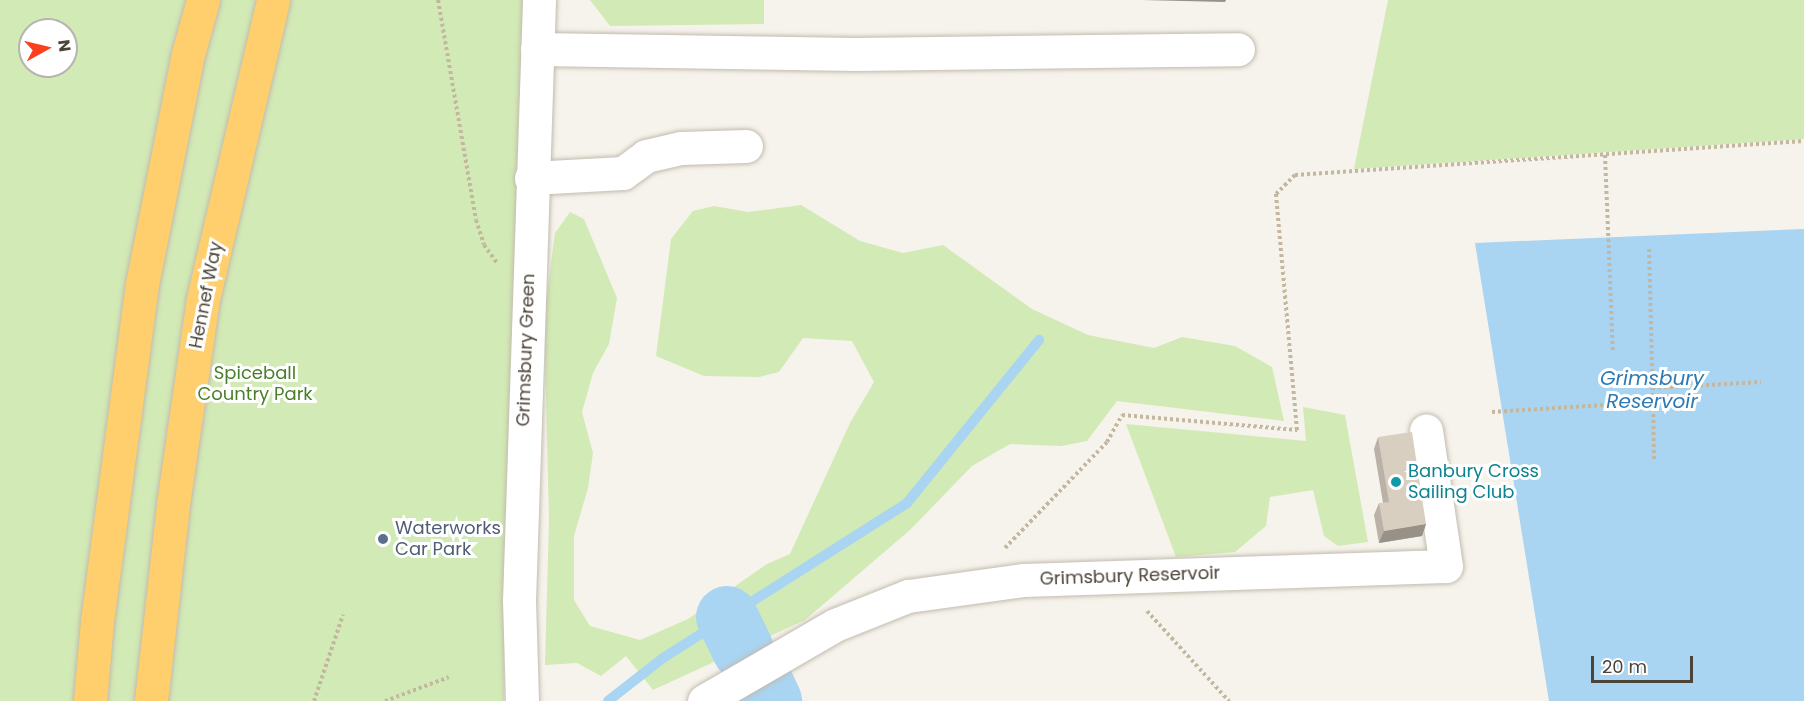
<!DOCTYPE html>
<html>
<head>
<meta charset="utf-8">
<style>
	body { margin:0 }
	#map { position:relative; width:1804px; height:701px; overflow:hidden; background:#f6f3ec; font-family:Poppins,sans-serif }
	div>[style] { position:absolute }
	.green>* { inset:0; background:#d2eab5 }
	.water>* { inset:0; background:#a9d4f2 }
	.stream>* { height:10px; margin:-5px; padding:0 5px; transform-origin:5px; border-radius:5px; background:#a9d4f2 }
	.river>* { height:62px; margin:-31px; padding:0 31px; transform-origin:31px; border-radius:31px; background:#a9d4f2 }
	.path>* { height:4px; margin-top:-2px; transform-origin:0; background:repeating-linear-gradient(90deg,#c4b79f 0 3px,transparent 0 6px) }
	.roads { filter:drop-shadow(0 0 2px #c2bbae) drop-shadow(0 0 2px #c2bbae) }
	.minor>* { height:33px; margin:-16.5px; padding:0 16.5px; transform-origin:16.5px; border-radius:16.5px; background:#fff }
	.highway>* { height:33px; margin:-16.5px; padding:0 16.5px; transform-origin:16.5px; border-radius:16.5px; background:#ffcf6e }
	.wall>* { inset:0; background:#bab2a6 }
	.shaded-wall>* { inset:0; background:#979187 }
	.building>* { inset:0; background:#d8cfc1 }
	.dots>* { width:16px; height:16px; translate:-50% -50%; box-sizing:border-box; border:3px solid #fff; border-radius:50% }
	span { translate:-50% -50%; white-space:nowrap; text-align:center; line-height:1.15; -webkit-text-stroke:6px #fff; paint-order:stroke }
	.street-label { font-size:18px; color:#4b4439 }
	.park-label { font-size:18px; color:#4a7f2a }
	.culture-label { font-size:18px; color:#0d838f }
	.left { translate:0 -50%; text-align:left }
	.service-label { font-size:18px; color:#4e5e75 }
	.water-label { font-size:20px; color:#2e7ab2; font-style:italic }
	.north { position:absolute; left:18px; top:18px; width:60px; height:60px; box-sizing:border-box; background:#fff; border:2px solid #b7b4b0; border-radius:50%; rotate:82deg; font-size:16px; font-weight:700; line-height:24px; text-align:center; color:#4b4439 }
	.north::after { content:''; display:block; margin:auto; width:21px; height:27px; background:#fc3f1d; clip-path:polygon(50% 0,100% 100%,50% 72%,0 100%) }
	.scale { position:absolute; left:1591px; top:656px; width:102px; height:27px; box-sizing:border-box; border:3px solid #4b4439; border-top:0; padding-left:8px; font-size:18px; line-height:21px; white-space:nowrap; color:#4b4439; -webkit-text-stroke:4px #fff; paint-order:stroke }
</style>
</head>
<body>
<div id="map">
	<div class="green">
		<i style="clip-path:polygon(evenodd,0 0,533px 0,509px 418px,504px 701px,0 701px,0 0,30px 30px,66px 30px,66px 66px,30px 66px,30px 30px)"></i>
		<i style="clip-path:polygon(590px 0,764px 0,764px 24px,610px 26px)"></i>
		<i style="clip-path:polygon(1388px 0,1804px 0,1804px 139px,1354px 169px)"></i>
		<i style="clip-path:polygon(801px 205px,860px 241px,903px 253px,943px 245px,1032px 309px,1088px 335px,1154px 348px,1182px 337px,1235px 346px,1272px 367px,1284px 421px,1117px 401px,1087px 441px,1061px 446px,1010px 444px,972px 466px,911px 529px,805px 620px,653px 690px,626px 656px,601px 676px,577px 663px,545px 665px,549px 521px,544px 317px,555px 233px,570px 212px,584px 219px,617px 298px,609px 344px,593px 373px,582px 412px,593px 453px,588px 488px,574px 536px,574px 600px,590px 626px,640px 640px,688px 619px,767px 564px,790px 554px,850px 423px,874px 382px,852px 341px,803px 338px,779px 372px,759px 377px,704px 376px,656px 356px,671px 239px,693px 211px,714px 206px,748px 212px)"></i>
		<i style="clip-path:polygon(1303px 407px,1345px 415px,1368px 542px,1338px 546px,1324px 536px,1313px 490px,1270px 497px,1266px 526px,1235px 552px,1176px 557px,1126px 424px,1306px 441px)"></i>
	</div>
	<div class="water">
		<i style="clip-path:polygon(1804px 229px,1804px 701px,1549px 701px,1475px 243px)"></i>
	</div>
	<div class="stream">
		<i style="left:608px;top:701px;width:70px;rotate:-38deg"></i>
		<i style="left:663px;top:658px;width:289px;rotate:-32.4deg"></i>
		<i style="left:907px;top:503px;width:210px;rotate:-51deg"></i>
	</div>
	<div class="river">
		<i style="left:727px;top:617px;width:37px;rotate:64deg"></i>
		<i style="left:764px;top:686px;width:17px;rotate:65deg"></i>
	</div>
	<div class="path">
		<i style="left:438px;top:0;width:223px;rotate:80.2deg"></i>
		<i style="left:476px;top:220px;width:26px;rotate:72deg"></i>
		<i style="left:484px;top:245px;width:22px;rotate:54deg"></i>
		<i style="left:1605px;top:155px;width:198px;rotate:87.7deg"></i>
		<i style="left:1652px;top:388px;width:109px;rotate:-3.2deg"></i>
		<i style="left:1653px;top:402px;width:57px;rotate:89deg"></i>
		<i style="left:1492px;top:412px;width:161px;rotate:-3.6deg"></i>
		<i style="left:1653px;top:402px;width:153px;rotate:-91.5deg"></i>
		<i style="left:1005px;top:548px;width:147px;rotate:-46.1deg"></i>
		<i style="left:1107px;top:442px;width:31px;rotate:-61deg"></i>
		<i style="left:1122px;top:415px;width:176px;rotate:4.9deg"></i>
		<i style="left:1297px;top:430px;width:237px;rotate:-95.1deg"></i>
		<i style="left:1276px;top:194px;width:27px;rotate:-45deg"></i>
		<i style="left:1295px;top:175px;width:510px;rotate:-3.82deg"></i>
		<i style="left:1147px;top:611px;width:122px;rotate:47.7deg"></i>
		<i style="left:314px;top:701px;width:91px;rotate:-71.4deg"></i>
		<i style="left:385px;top:701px;width:68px;rotate:-20.6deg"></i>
	</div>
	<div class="roads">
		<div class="minor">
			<i style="left:537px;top:49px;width:318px;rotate:0.9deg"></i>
			<i style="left:855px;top:54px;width:383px;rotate:-0.7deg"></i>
			<i style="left:531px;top:178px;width:92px;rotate:-3.1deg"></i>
			<i style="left:623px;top:173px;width:29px;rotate:-36deg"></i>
			<i style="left:646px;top:156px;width:36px;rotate:-13deg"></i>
			<i style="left:681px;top:148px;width:65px;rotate:-1.8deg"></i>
			<i style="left:522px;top:701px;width:100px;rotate:-91.7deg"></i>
			<i style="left:519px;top:601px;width:601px;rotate:-88.09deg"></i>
			<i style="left:704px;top:701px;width:151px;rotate:-30.1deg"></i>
			<i style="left:835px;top:625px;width:79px;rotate:-21.7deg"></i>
			<i style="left:908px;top:596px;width:117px;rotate:-7.9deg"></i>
			<i style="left:1024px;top:580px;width:422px;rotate:-1.9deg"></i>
			<i style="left:1446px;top:566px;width:137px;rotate:-98.4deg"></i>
		</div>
		<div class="highway">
			<i style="left:90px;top:701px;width:80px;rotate:-85deg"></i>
			<i style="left:97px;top:621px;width:340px;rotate:-82.4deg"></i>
			<i style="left:142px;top:284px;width:235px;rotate:-78.7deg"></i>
			<i style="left:188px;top:54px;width:56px;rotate:-74.5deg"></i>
			<i style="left:151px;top:701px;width:198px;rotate:-83.6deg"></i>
			<i style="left:173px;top:504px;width:207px;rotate:-81.7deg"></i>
			<i style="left:203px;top:299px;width:307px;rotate:-76.8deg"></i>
		</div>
	</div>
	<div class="wall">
		<i style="clip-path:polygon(1378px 437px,1426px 524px,1422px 536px,1379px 543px,1374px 515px,1379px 503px,1383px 503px,1374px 449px)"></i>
	</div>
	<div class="shaded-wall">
		<i style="clip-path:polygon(1142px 0,1226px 0,1225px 2px)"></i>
		<i style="clip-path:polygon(1426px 524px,1422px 536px,1379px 543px,1384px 531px)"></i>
	</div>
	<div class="building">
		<i style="clip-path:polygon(1412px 432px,1426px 524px,1384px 531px,1379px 503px,1389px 502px,1378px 437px)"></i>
	</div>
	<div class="dots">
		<i style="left:1396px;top:482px;background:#0f9aa8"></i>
		<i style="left:383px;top:539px;background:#5c6f8a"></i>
	</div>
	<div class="street-label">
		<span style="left:206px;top:295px;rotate:-79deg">Hennef Way</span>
		<span style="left:526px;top:350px;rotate:-88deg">Grimsbury Green</span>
		<span style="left:1130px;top:576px;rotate:-2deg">Grimsbury Reservoir</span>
	</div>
	<div class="park-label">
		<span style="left:255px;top:384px">Spiceball<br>Country Park</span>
	</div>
	<div class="culture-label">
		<span class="left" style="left:1408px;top:482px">Banbury Cross<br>Sailing Club</span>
	</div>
	<div class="service-label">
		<span class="left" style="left:395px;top:539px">Waterworks<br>Car Park</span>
	</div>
	<div class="water-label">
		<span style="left:1652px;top:390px">Grimsbury<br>Reservoir</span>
	</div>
	<div class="north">N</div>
	<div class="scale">20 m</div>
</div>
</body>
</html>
